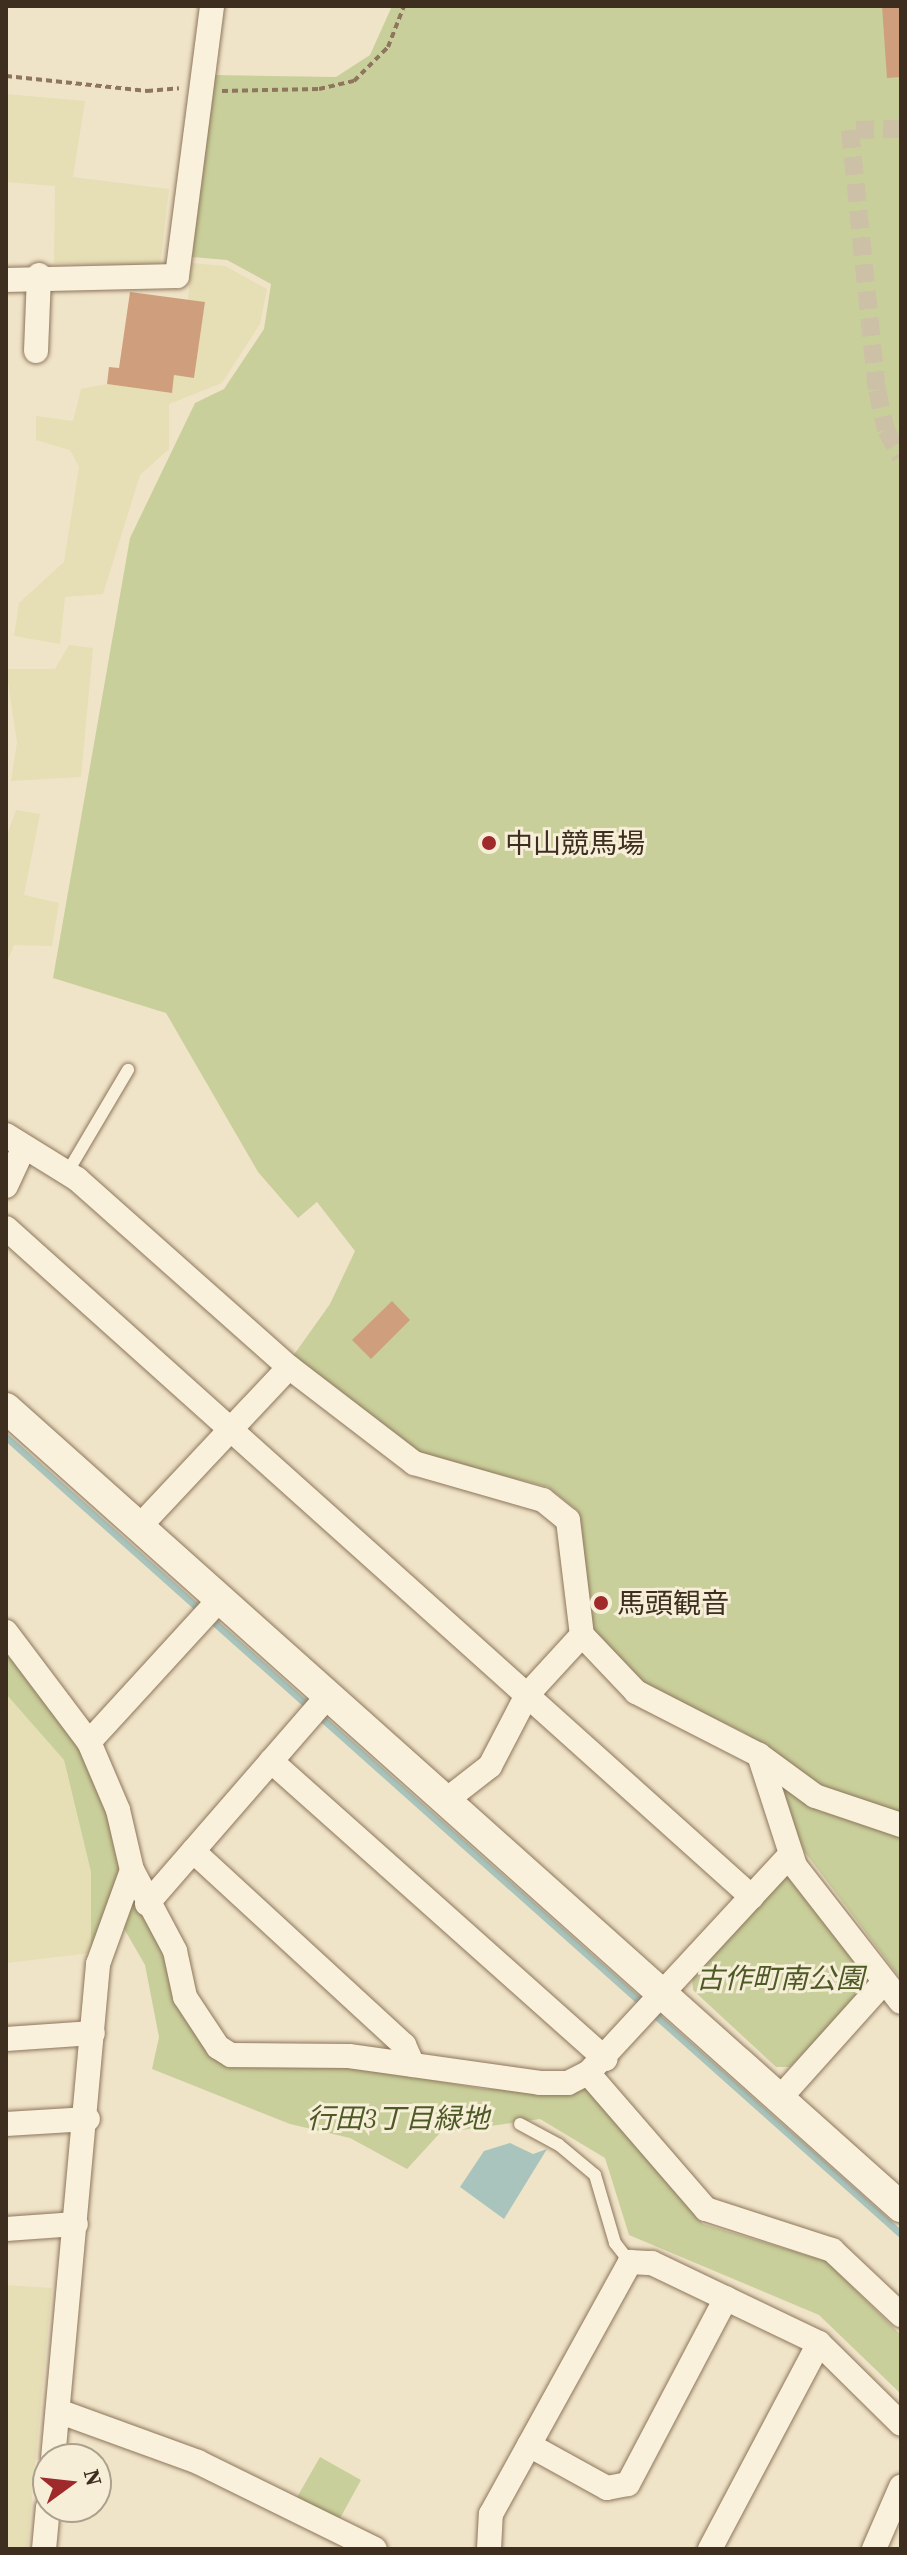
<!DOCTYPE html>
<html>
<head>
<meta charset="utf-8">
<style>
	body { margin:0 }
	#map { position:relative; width:907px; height:2555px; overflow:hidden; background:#f0e4c8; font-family:"Source Serif 4","Noto Sans JP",serif }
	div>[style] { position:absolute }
	.farmland>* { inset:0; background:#e6deb5 }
	.green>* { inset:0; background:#c9cf9b }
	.water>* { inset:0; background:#a9c4bc }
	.stream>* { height:7px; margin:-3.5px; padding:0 3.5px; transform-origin:3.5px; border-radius:3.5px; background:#a9c4bc }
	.building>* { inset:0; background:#cf9f7d }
	.pedestrian-tunnel>* { height:18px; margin-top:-9px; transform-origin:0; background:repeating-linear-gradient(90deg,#ccc0a6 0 18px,transparent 0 27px) }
	.path>* { height:4px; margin-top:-2px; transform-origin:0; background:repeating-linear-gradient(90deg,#8d765c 0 6px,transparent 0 10px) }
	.roads { filter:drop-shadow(0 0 2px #8d765c) drop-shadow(0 0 2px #8d765c) }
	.service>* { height:12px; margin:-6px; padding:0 6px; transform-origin:6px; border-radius:6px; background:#faf1dc }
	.minor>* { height:24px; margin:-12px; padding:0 12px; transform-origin:12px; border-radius:12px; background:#faf1dc }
	.tertiary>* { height:30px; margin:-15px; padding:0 15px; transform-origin:15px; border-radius:15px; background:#faf1dc }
	.dots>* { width:22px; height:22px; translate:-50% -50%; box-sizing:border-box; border:4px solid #f7eed8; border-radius:50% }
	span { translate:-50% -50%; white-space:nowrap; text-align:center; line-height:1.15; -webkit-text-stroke:6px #f7eed8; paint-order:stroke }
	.poi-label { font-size:28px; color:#3d2e20 }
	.left { translate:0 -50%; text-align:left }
	.park-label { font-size:28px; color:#4d5a26; font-style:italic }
	.frame { position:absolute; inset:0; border:8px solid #3d2e20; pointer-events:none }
	.north { position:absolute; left:32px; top:2443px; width:80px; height:80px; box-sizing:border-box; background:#f7eed8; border:2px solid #ada18e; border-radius:50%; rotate:75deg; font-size:22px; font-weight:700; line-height:32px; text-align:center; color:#3d2e20 }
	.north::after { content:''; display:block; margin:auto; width:28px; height:36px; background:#9e2a2b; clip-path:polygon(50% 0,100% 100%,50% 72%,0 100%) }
</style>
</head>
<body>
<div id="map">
	<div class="farmland">
		<i style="clip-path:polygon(6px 94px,85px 101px,73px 177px,169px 189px,160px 266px,54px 263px,55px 186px,6px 182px)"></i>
		<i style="clip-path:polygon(191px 263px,225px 266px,267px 289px,260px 324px,222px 383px,169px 404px,169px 449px,140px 475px,103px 594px,65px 597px,60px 644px,14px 636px,19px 603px,64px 562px,79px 467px,70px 450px,36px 440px,36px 416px,73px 421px,81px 389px,107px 384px,172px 393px,174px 375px,194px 378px,205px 302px,188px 300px)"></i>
		<i style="clip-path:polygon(69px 645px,93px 648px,81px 777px,11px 781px,17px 742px,6px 669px,55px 669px)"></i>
		<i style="clip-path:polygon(16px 810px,40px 814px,24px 895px,59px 903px,52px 946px,14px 945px,6px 965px,6px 838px)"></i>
		<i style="clip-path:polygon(6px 1694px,64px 1760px,91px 1872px,91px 1953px,6px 1963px)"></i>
		<i style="clip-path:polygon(6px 2285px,52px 2288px,27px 2549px,6px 2549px)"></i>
	</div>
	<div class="green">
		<i style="clip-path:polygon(392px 6px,901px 6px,901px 1816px,849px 1804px,743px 1732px,635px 1680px,592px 1633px,578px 1511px,548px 1487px,418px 1454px,293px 1356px,330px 1304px,355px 1251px,317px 1202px,298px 1218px,258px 1172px,166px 1013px,53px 978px,130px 538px,195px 403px,224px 389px,264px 329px,271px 284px,227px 260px,192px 257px,215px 75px,336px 77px,370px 55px)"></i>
		<i style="clip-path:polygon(6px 1651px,85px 1757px,165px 1960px,175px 2004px,230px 2068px,347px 2066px,484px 2089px,589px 2088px,703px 2224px,826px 2261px,901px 2335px,901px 2394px,819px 2315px,629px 2235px,605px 2158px,540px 2119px,440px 2133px,407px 2169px,350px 2138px,290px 2124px,152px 2069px,159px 2037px,145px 1965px,111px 1906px,91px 1953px,91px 1872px,64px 1760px,6px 1694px)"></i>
		<i style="clip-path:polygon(775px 1778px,820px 1811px,901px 1837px,901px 1979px,804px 1851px)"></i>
		<i style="clip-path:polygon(786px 1868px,872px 1980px,790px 2067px,776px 2067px,693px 1990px,692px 1973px)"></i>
		<i style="clip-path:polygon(320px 2457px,361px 2480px,338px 2522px,296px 2499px)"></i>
	</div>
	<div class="water">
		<i style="clip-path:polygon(510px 2143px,533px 2154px,547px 2149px,504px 2219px,460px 2187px,484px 2151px)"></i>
	</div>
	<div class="stream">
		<i style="left:6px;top:1437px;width:1198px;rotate:41.69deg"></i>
	</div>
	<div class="building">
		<i style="clip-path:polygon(882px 6px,901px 6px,901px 77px,887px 78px)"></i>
		<i style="clip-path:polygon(130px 292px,205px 302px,194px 378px,174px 375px,172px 393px,107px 384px,109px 367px,119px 368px)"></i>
		<i style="clip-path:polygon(392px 1301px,410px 1320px,371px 1359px,352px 1340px)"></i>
	</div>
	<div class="pedestrian-tunnel">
		<i style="left:901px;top:129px;width:51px;rotate:178.9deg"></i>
		<i style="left:850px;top:130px;width:261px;rotate:84.1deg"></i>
		<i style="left:877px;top:390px;width:41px;rotate:77.3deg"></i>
		<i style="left:886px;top:430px;width:31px;rotate:61deg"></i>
	</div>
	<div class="path">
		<i style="left:6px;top:76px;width:142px;rotate:6.1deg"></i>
		<i style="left:147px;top:91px;width:32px;rotate:-5deg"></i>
		<i style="left:222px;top:91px;width:97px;rotate:-1.2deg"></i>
		<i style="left:319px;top:89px;width:36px;rotate:-13deg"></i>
		<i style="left:354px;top:81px;width:48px;rotate:-45deg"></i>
		<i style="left:388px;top:47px;width:44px;rotate:-68.7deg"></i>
	</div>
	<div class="roads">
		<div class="service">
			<i style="left:67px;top:1173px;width:120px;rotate:-59.4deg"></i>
			<i style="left:520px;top:2124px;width:44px;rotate:28.3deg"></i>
			<i style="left:559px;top:2145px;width:47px;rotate:39.8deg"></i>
			<i style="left:595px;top:2175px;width:71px;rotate:73.6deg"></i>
			<i style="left:615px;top:2243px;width:24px;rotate:52deg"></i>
		</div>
		<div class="minor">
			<i style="left:6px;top:280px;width:171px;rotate:-1.3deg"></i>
			<i style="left:177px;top:276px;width:272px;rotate:-82.6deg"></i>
			<i style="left:36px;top:351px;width:76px;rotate:-87.7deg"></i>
			<i style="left:6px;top:1135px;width:84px;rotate:31.8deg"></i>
			<i style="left:77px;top:1179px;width:283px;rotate:41.6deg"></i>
			<i style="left:289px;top:1367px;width:158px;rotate:37.5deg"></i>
			<i style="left:414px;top:1463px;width:134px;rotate:16deg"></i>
			<i style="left:543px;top:1500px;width:32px;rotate:39deg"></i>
			<i style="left:568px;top:1520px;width:116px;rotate:83.1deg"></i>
			<i style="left:582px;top:1635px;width:79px;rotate:46.5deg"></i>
			<i style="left:636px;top:1692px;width:138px;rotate:27.1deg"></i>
			<i style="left:759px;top:1755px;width:117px;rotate:72deg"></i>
			<i style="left:795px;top:1866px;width:172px;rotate:52.1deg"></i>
			<i style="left:6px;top:1186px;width:43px;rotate:-65.2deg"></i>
			<i style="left:6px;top:1228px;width:1002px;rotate:41.89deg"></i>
			<i style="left:139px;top:1527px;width:219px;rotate:-46.8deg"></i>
			<i style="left:6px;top:1632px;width:138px;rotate:53deg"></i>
			<i style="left:89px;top:1742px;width:74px;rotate:66.9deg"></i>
			<i style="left:118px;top:1810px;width:62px;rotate:76.9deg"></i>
			<i style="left:132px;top:1870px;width:92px;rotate:62deg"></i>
			<i style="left:175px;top:1951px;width:47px;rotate:77.7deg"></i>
			<i style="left:185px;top:1997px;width:60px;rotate:56.6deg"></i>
			<i style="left:218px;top:2047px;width:15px;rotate:32deg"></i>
			<i style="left:231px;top:2055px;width:118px;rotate:0.5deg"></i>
			<i style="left:349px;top:2056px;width:193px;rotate:8deg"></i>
			<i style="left:540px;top:2083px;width:28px"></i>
			<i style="left:568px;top:2083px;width:22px;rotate:-27deg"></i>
			<i style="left:89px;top:1742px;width:194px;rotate:-47.5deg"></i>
			<i style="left:759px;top:1755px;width:69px;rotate:36.2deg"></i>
			<i style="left:815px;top:1796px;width:91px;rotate:18.6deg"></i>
			<i style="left:271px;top:1761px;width:448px;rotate:41.7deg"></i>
			<i style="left:445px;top:1801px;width:57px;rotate:-37.9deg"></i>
			<i style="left:490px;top:1766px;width:80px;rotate:-62.5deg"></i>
			<i style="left:527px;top:1695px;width:81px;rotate:-47.5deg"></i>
			<i style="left:193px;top:1851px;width:287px;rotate:42.6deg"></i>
			<i style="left:404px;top:2045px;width:22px;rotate:66deg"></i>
			<i style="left:791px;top:1854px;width:299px;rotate:132.8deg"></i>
			<i style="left:588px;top:2073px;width:180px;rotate:49.1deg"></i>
			<i style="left:706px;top:2209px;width:133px;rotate:18deg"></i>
			<i style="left:832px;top:2250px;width:95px;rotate:43.3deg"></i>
			<i style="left:147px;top:1904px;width:276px;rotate:-49deg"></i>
			<i style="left:6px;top:2039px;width:87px;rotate:-3.9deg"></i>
			<i style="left:779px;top:2099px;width:156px;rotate:-48.1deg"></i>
			<i style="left:6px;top:2124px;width:82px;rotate:-3.5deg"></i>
			<i style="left:6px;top:2229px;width:70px;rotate:-4.1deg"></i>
			<i style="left:58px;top:2411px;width:149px;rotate:20deg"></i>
			<i style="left:198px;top:2462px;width:197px;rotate:26.2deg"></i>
			<i style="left:529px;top:2445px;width:89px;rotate:28.9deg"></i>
			<i style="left:607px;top:2488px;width:21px;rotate:-11deg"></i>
			<i style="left:628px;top:2484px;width:210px;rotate:-62.2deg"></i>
			<i style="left:53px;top:2459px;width:497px;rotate:-84.8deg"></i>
			<i style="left:98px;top:1964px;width:100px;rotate:-70.1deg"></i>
			<i style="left:44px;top:2549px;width:42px;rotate:-84.6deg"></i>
			<i style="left:489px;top:2549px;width:35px;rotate:-87deg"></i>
			<i style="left:491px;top:2514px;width:288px;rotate:-61.1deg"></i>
			<i style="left:630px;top:2262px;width:22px;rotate:3deg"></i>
			<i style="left:652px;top:2263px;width:185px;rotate:25.6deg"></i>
			<i style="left:819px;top:2343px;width:115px;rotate:44.6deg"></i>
			<i style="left:710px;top:2549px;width:233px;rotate:-62.1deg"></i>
			<i style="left:874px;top:2549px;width:68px;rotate:-66.5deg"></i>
		</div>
		<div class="tertiary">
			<i style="left:6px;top:1408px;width:1200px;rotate:41.76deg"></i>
		</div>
	</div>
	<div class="dots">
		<i style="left:489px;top:843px;background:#9e2a2b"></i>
		<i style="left:601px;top:1603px;background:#9e2a2b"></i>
	</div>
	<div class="poi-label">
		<span class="left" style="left:505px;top:843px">中山競馬場</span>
		<span class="left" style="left:617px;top:1603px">馬頭観音</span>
	</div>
	<div class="park-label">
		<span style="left:780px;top:1978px">古作町南公園</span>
		<span style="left:398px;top:2118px">行田3丁目緑地</span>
	</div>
	<div class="frame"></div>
	<div class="north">N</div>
</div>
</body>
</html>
